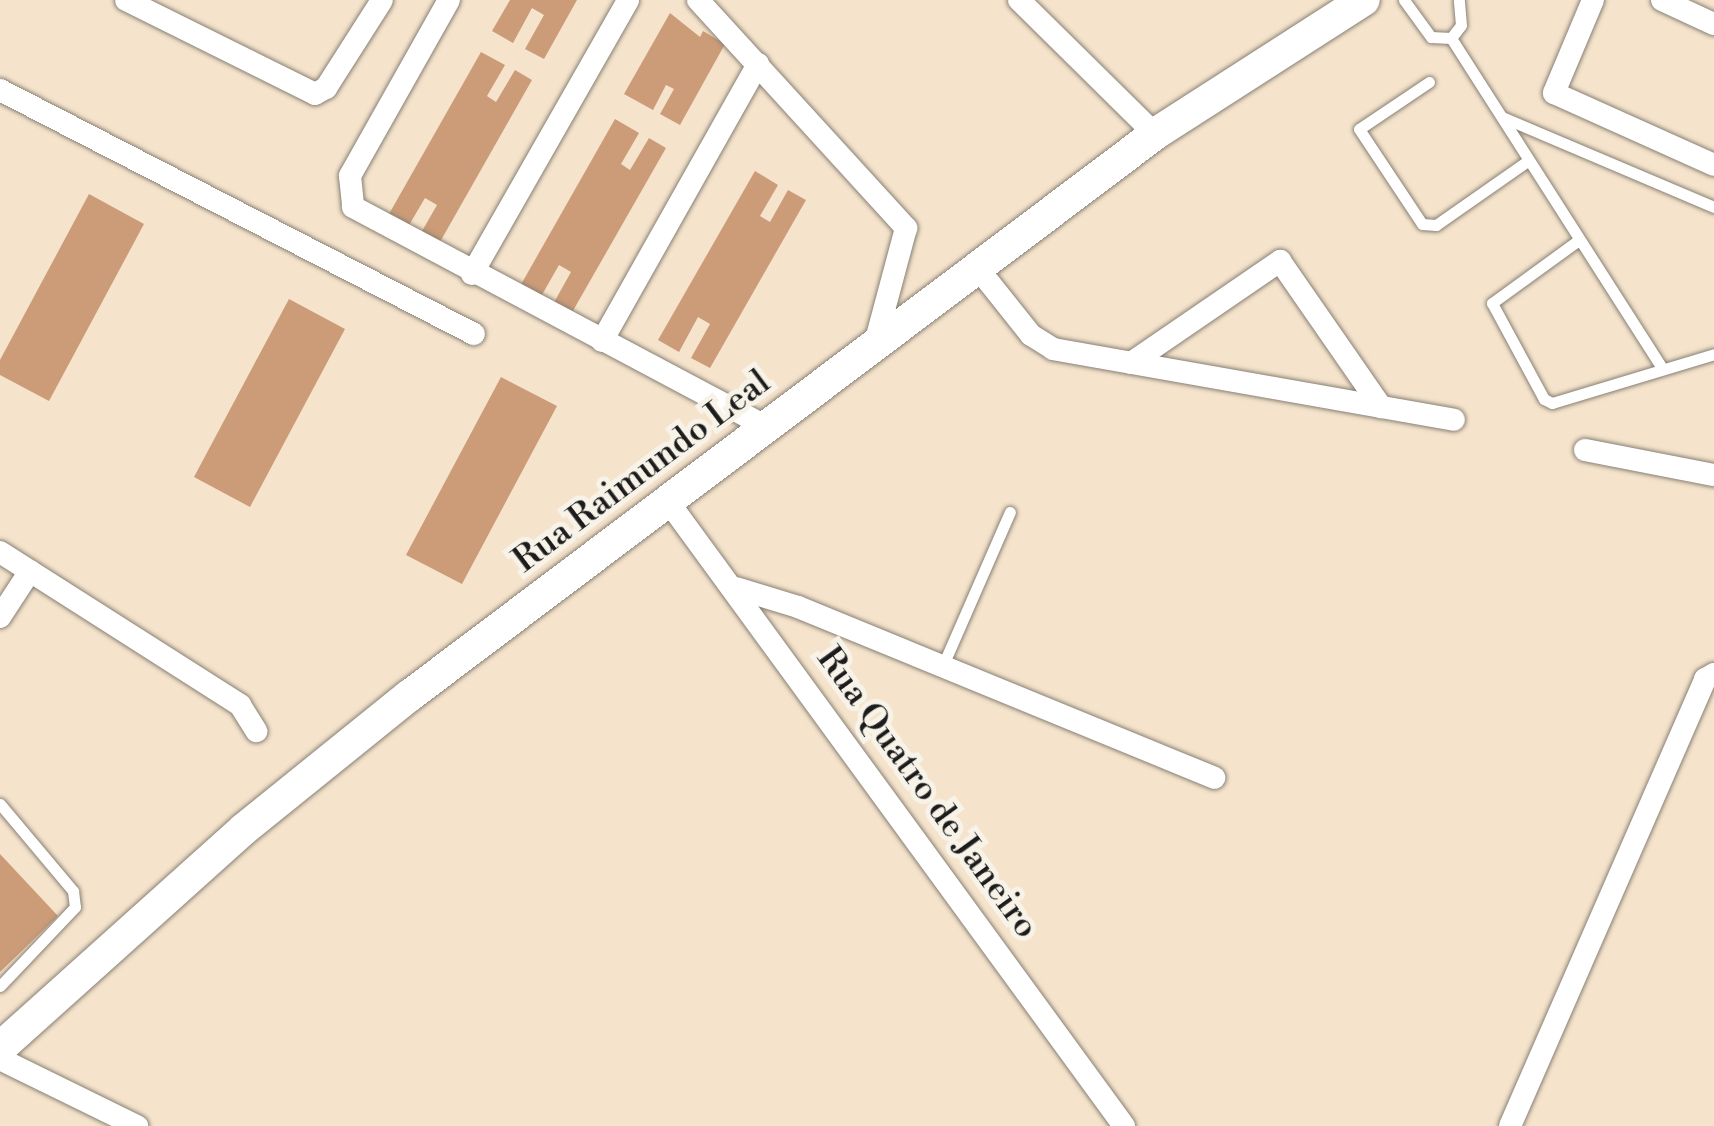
<!DOCTYPE html>
<html>
<head>
<meta charset="utf-8">
<style>
	body { margin:0 }
	#map { position:relative; width:1714px; height:1126px; overflow:hidden; background:#f5e3cc; font-family:"Libre Bodoni",serif }
	div>[style] { position:absolute }
	.building>* { inset:0; background:#cc9b78 }
	.roads { filter:drop-shadow(0 0 2px #888074) drop-shadow(0 0 2px #888074) }
	.lane>* { height:11px; margin:-5.5px; padding:0 5.5px; transform-origin:5.5px; border-radius:5.5px; background:#fff }
	.street>* { height:22px; margin:-11px; padding:0 11px; transform-origin:11px; border-radius:11px; background:#fff }
	.secondary>* { height:32px; margin:-16px; padding:0 16px; transform-origin:16px; border-radius:16px; background:#fff }
	span { translate:-50% -50%; white-space:nowrap; text-align:center; line-height:1.15; -webkit-text-stroke:10px #f7f3e8; paint-order:stroke }
	.street-label { font-size:35px; color:#1c1c1c }
</style>
</head>
<body>
<div id="map">
	<div class="building">
		<i style="clip-path:polygon(510px 0,577px 0,544px 59px,525px 49px,544px 15px,532px 8px,513px 43px,492px 31px)"></i>
		<i style="clip-path:polygon(670px 13px,700px 37px,703px 31px,725px 44px,680px 125px,660px 114px,674px 89px,666px 85px,653px 110px,624px 94px)"></i>
		<i style="clip-path:polygon(481px 52px,505px 65px,487px 96px,496px 102px,515px 70px,532px 80px,436px 249px,418px 238px,437px 205px,425px 198px,405px 232px,385px 221px)"></i>
		<i style="clip-path:polygon(615px 119px,639px 133px,621px 164px,630px 170px,649px 138px,666px 148px,570px 316px,552px 306px,571px 272px,559px 265px,539px 300px,519px 288px)"></i>
		<i style="clip-path:polygon(755px 171px,778px 185px,760px 216px,770px 222px,788px 190px,806px 200px,710px 368px,691px 358px,710px 324px,698px 317px,679px 352px,658px 340px)"></i>
		<i style="clip-path:polygon(89px 194px,144px 224px,49px 401px,0 375px,0 360px)"></i>
		<i style="clip-path:polygon(289px 299px,345px 329px,250px 507px,194px 477px)"></i>
		<i style="clip-path:polygon(501px 377px,557px 406px,462px 584px,406px 555px)"></i>
		<i style="clip-path:polygon(0 854px,58px 916px,0 972px)"></i>
	</div>
	<div class="roads">
		<div class="lane">
			<i style="left:1404px;top:0;width:46px;rotate:53.9deg"></i>
			<i style="left:1431px;top:37px;width:20px;rotate:3deg"></i>
			<i style="left:1451px;top:38px;width:16px;rotate:-52deg"></i>
			<i style="left:1461px;top:25px;width:25px;rotate:-95deg"></i>
			<i style="left:1451px;top:38px;width:392px;rotate:57.4deg"></i>
			<i style="left:1429px;top:82px;width:84px;rotate:146.1deg"></i>
			<i style="left:1359px;top:129px;width:114px;rotate:56.4deg"></i>
			<i style="left:1422px;top:224px;width:14px;rotate:4deg"></i>
			<i style="left:1436px;top:225px;width:110px;rotate:-35deg"></i>
			<i style="left:1502px;top:117px;width:230px;rotate:23deg"></i>
			<i style="left:1576px;top:242px;width:104px;rotate:144deg"></i>
			<i style="left:1492px;top:303px;width:109px;rotate:61.6deg"></i>
			<i style="left:1544px;top:399px;width:9px;rotate:27deg"></i>
			<i style="left:1552px;top:403px;width:169px;rotate:-16.8deg"></i>
			<i style="left:943px;top:665px;width:167px;rotate:-66.4deg"></i>
			<i style="left:0;top:804px;width:114px;rotate:50deg"></i>
			<i style="left:73px;top:891px;width:16px;rotate:83deg"></i>
			<i style="left:75px;top:907px;width:109px;rotate:133.5deg"></i>
		</div>
		<div class="street">
			<i style="left:126px;top:0;width:211px;rotate:26.4deg"></i>
			<i style="left:315px;top:94px;width:13px;rotate:-29deg"></i>
			<i style="left:326px;top:88px;width:104px;rotate:-57.5deg"></i>
			<i style="left:449px;top:0;width:202px;rotate:119.4deg"></i>
			<i style="left:350px;top:176px;width:31px;rotate:84deg"></i>
			<i style="left:353px;top:207px;width:470px;rotate:28deg"></i>
			<i style="left:698px;top:0;width:309px;rotate:47.6deg"></i>
			<i style="left:906px;top:228px;width:120px;rotate:105deg"></i>
			<i style="left:1019px;top:0;width:191px;rotate:44.6deg"></i>
			<i style="left:1593px;top:0;width:101px;rotate:112.8deg"></i>
			<i style="left:1554px;top:93px;width:175px;rotate:24.2deg"></i>
			<i style="left:1662px;top:0;width:57px;rotate:24.8deg"></i>
			<i style="left:0;top:90px;width:533px;rotate:27.24deg"></i>
			<i style="left:976px;top:266px;width:88px;rotate:51.4deg"></i>
			<i style="left:1031px;top:335px;width:26px;rotate:32deg"></i>
			<i style="left:1053px;top:349px;width:407px;rotate:10deg"></i>
			<i style="left:472px;top:274px;width:315px;rotate:-60.3deg"></i>
			<i style="left:602px;top:341px;width:318px;rotate:-60.6deg"></i>
			<i style="left:1131px;top:363px;width:181px;rotate:-34.4deg"></i>
			<i style="left:1280px;top:261px;width:178px;rotate:55.3deg"></i>
			<i style="left:1585px;top:450px;width:131px;rotate:11deg"></i>
			<i style="left:670px;top:504px;width:770px;rotate:53.87deg"></i>
			<i style="left:0;top:552px;width:285px;rotate:32.5deg"></i>
			<i style="left:240px;top:705px;width:31px;rotate:58deg"></i>
			<i style="left:736px;top:588px;width:65px;rotate:17deg"></i>
			<i style="left:798px;top:607px;width:450px;rotate:22.3deg"></i>
			<i style="left:0;top:617px;width:55px;rotate:-56.9deg"></i>
			<i style="left:0;top:1059px;width:153px;rotate:26.1deg"></i>
			<i style="left:1510px;top:1126px;width:488px;rotate:-66.4deg"></i>
			<i style="left:1705px;top:679px;width:10px;rotate:-29deg"></i>
		</div>
		<div class="secondary">
			<i style="left:0;top:1048px;width:328px;rotate:-41.9deg"></i>
			<i style="left:244px;top:829px;width:212px;rotate:-38.9deg"></i>
			<i style="left:409px;top:696px;width:934px;rotate:-36.99deg"></i>
			<i style="left:1155px;top:134px;width:248px;rotate:-32.7deg"></i>
		</div>
	</div>
	<div class="street-label">
		<span style="left:642px;top:472px;rotate:-37deg">Rua Raimundo Leal</span>
		<span style="left:927px;top:793px;rotate:54deg">Rua Quatro de Janeiro</span>
	</div>
</div>
</body>
</html>
